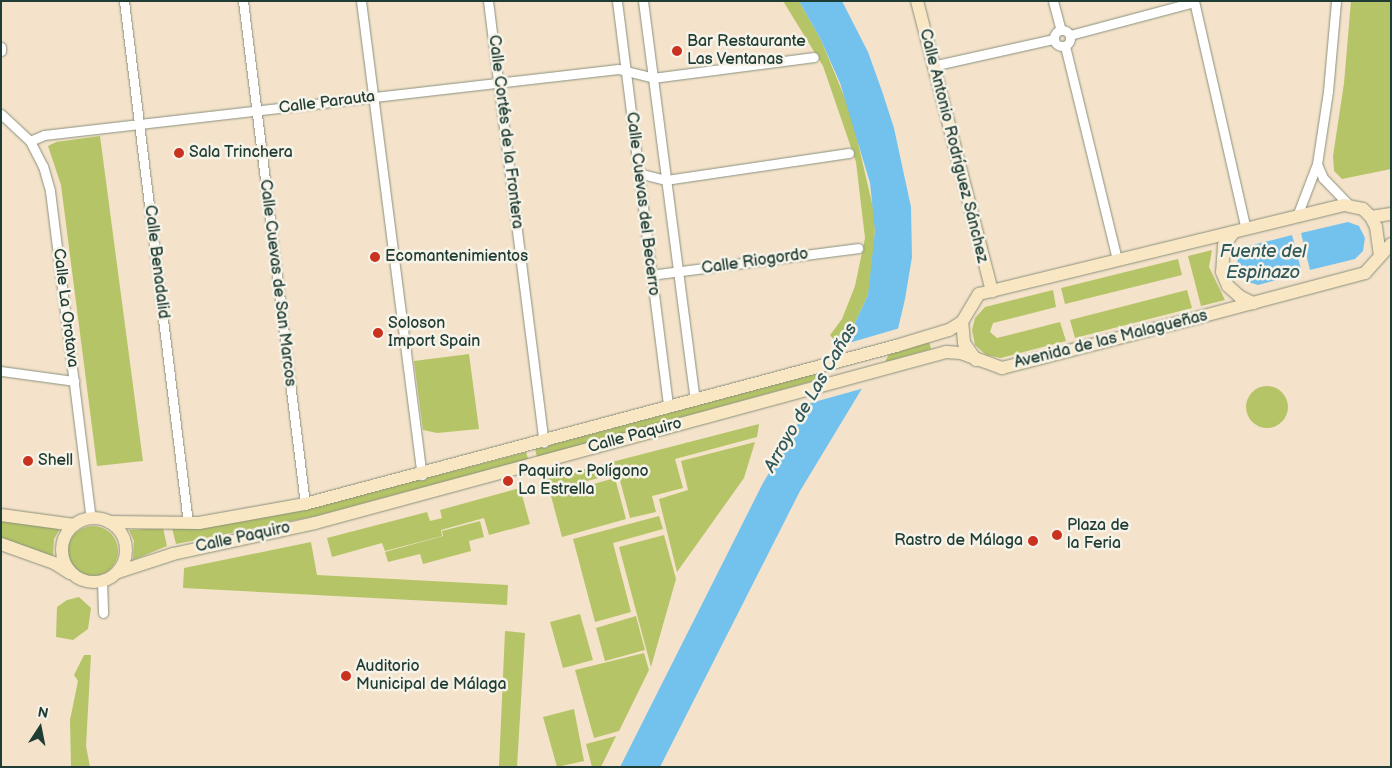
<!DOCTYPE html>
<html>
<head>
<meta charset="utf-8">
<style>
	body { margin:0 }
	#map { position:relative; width:1392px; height:768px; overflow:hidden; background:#f4e3ca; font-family:"Balsamiq Sans",sans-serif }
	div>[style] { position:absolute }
	.green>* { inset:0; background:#b5c467 }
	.round { border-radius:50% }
	.water>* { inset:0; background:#73c2ee }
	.pier>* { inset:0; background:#f4e3ca }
	.roads { filter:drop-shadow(0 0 1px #8a907f) drop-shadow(0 0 1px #8a907f) }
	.minor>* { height:9px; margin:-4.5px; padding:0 4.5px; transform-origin:4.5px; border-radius:4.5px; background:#fff }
	.minor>.ring { margin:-4.5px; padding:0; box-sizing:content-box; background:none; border:9px solid #fff; border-radius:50% }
	.secondary>* { height:12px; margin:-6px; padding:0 6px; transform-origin:6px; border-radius:6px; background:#f9e7c3 }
	.secondary>.ring { margin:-6px; padding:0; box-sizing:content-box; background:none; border:12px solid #f9e7c3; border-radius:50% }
	.dots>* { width:14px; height:14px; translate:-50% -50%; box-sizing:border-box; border:2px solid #f7f3e8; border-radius:50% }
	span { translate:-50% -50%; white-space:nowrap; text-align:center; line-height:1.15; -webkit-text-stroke:5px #f7f3e8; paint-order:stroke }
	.poi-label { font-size:16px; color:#1f3d34 }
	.left { translate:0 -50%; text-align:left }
	.right { translate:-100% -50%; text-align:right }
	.street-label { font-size:16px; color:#1f3d34 }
	.water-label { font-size:18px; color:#305859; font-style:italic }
	.frame { position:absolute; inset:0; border:2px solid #1f3d34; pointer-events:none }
	.north { position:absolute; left:15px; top:703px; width:50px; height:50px; -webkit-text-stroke:4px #f7f3e8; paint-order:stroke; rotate:11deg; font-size:14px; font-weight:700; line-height:20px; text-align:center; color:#1f3d34 }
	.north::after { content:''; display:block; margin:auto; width:18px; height:22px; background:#1f3d34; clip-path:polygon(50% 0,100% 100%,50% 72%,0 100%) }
</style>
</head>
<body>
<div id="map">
	<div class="green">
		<i style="clip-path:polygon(783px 1px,799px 1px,821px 40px,851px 113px,875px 216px,874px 265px,868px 295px,845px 344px,838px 345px,830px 335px,842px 319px,855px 286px,865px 238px,856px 162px,823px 66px)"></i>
		<i style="clip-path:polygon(1351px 1px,1391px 1px,1391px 169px,1342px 179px,1334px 171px,1333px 156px,1344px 83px)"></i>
		<i style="clip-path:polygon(100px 136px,143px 461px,97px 466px,61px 185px,48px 146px,56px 142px)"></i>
		<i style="clip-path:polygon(1212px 250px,1209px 267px,1225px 300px,1201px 306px,1188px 256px)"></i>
		<i style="clip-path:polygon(1178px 259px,1182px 275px,1065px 304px,1061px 288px)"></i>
		<i style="clip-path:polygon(1053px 290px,1056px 307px,993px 323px,990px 332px,997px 338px,1060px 322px,1066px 341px,1001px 358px,986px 355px,975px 345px,972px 330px,975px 318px,985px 307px)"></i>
		<i style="clip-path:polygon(1187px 290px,1192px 308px,1075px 338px,1070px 320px)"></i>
		<i style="clip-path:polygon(929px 341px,931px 349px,885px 362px,890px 352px)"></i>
		<i style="clip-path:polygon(469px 354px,479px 429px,437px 433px,423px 430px,414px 361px)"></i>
		<i style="clip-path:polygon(825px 371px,824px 378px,537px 457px,535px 449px)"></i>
		<i class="round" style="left:1246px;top:386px;width:42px;height:42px"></i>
		<i style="clip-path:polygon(759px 424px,757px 437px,675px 459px,683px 488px,652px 496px,656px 512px,630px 518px,618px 473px,549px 491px,546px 479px)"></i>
		<i style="clip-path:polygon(755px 442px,744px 478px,677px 572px,659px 499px,688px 490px,681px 461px)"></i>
		<i style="clip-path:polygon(526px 452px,528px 459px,316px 516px,176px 544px,172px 528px,302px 510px)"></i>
		<i style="clip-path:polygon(615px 478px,626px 519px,562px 537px,551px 496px)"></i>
		<i style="clip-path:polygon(520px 488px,530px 524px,489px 535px,484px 518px,441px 530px,442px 536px,385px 551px,382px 543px,332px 557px,327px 538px,427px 512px,430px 521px,442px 518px,440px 510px)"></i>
		<i style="clip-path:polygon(659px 516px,663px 529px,613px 543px,631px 612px,595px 622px,573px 539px)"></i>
		<i style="clip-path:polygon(1px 521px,61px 527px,54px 539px,53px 557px,1px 538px)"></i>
		<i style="clip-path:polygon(480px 521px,484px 537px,469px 541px,471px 551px,423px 564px,420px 554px,388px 562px,385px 552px,443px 536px,442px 531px)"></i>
		<i class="round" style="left:68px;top:526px;width:50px;height:50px"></i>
		<i style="clip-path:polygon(163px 528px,167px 546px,133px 560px,134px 541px,129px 530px)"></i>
		<i style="clip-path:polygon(664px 535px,676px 579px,651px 667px,619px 547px)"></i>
		<i style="clip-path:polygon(311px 542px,317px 575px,508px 585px,507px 605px,183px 588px,184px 568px)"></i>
		<i style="clip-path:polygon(79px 597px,91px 608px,88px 629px,73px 640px,56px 637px,57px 607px,67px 600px)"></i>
		<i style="clip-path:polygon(580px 614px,593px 660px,563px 668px,550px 622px)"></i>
		<i style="clip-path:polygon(636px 616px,645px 650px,605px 661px,596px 628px)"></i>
		<i style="clip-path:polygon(505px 631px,525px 633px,517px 767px,499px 767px)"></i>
		<i style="clip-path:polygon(644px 653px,649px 670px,619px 731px,594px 738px,575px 670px)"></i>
		<i style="clip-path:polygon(84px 655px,91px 655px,86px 746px,90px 767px,71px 767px,70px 720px,78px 681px,74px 675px)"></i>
		<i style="clip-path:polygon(574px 709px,584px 761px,557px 767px,543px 717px)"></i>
		<i style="clip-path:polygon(616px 736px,601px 767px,592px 767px,586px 744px)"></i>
	</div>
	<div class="water">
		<i style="clip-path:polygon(799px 1px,842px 1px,868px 52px,882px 91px,894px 128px,911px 207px,912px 257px,905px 299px,898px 329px,800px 491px,660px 767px,620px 767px,763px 483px,845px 344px,868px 295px,875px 231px,870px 183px,840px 83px,821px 40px)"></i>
		<i style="clip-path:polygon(1348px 222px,1359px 226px,1365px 238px,1363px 251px,1355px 259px,1310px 270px,1301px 233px)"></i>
		<i style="clip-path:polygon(1292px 235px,1302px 273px,1258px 285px,1245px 281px,1237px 270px,1238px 256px,1249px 246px)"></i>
	</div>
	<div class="pier">
		<i style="clip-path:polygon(900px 328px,868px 387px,807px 404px,842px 345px)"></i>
	</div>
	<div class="roads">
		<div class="minor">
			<i style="left:124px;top:1px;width:526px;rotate:83.01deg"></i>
			<i style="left:243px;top:1px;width:507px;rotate:82.97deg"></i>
			<i style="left:361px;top:1px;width:478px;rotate:82.7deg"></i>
			<i style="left:488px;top:1px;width:445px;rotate:82.8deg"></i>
			<i style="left:617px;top:1px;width:409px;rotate:82.8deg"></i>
			<i style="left:643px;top:1px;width:402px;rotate:82.6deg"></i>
			<i style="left:1053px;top:1px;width:30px;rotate:75deg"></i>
			<i style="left:1194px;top:1px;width:234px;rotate:77.2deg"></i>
			<i class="ring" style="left:1054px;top:30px;width:7px;height:7px"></i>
			<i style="left:1070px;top:35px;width:128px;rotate:-14.9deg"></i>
			<i style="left:1065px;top:46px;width:220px;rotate:76.3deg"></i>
			<i style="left:1px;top:47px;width:4px;rotate:90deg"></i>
			<i style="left:932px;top:66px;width:125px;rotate:-12.5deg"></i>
			<i style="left:1px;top:114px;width:40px;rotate:43deg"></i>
			<i style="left:30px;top:141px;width:28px;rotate:63deg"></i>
			<i style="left:43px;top:166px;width:26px;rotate:74deg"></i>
			<i style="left:50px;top:191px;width:330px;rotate:82.9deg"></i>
			<i style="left:30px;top:141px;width:15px;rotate:-23deg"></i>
			<i style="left:44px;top:135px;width:578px;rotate:-6.56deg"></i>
			<i style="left:618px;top:69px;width:36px;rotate:14deg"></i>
			<i style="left:653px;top:78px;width:162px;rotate:-7.4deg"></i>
			<i style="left:1317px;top:164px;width:15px;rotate:67deg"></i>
			<i style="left:1323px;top:178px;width:37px;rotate:46deg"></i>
			<i style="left:638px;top:173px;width:29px;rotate:14deg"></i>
			<i style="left:666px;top:180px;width:185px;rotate:-8.4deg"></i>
			<i style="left:1297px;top:216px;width:56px;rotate:-69deg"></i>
			<i style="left:1317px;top:164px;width:74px;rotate:-81.4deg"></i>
			<i style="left:1328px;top:91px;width:90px;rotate:-84.9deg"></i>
			<i style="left:651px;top:275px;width:209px;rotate:-7.4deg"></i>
			<i style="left:1px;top:371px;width:74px;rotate:7.8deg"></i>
			<i style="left:102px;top:581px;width:32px;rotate:88deg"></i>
		</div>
		<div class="secondary">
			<i style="left:917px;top:1px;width:300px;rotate:75.5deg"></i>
			<i style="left:1371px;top:217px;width:20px;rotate:-9deg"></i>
			<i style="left:1234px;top:232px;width:16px;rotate:128deg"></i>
			<i style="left:1224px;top:245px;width:27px;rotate:94deg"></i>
			<i style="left:1222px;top:272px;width:15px;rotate:67deg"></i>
			<i style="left:1228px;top:286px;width:15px;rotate:42deg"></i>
			<i style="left:1239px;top:296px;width:16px;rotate:27deg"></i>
			<i style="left:976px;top:360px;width:21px;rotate:-125deg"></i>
			<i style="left:964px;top:343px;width:21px;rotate:-95deg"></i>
			<i style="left:962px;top:322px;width:33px;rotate:-59deg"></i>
			<i style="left:979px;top:294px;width:376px;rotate:-13.7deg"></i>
			<i style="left:1344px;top:205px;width:19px;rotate:12deg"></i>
			<i style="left:1363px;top:209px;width:11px;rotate:45deg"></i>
			<i style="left:1371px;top:217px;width:11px;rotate:63deg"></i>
			<i style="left:1376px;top:227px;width:28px;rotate:82deg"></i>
			<i style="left:1px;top:515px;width:74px;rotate:7.8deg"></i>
			<i class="ring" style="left:62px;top:518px;width:52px;height:52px"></i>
			<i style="left:109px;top:522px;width:90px;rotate:0.6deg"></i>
			<i style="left:199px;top:523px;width:108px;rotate:-10.2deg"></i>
			<i style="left:305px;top:504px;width:612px;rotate:-14.97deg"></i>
			<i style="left:896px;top:346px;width:55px;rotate:-16.8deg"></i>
			<i style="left:949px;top:330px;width:15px;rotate:-32deg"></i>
			<i style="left:1px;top:544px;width:56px;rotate:19.7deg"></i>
			<i style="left:54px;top:563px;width:19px;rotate:32deg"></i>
			<i style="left:118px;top:572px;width:58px;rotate:-18.1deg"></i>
			<i style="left:173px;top:554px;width:145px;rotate:-12.3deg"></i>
			<i style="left:315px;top:523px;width:654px;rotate:-15.16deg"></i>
			<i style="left:946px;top:352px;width:15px;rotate:4deg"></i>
			<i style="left:961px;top:353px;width:44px;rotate:20.1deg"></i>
			<i style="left:1002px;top:368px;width:204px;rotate:-14.4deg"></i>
			<i style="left:1200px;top:317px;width:171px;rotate:-14.9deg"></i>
			<i style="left:1365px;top:273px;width:39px;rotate:-48deg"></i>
		</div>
	</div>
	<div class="dots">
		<i style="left:677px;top:51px;background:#c8321e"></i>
		<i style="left:179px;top:153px;background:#c8321e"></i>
		<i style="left:375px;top:257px;background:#c8321e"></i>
		<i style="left:378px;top:333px;background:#c8321e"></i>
		<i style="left:28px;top:461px;background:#c8321e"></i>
		<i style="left:508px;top:481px;background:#c8321e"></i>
		<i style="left:1057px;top:535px;background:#c8321e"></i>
		<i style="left:1033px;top:541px;background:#c8321e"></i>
		<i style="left:346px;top:676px;background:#c8321e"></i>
	</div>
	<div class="poi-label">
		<span class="left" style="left:687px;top:51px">Bar Restaurante<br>Las Ventanas</span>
		<span class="left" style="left:189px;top:153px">Sala Trinchera</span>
		<span class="left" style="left:385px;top:257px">Ecomantenimientos</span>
		<span class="left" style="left:388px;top:333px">Soloson<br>Import Spain</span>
		<span class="left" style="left:38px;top:461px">Shell</span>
		<span class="left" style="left:518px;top:481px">Paquiro - Polígono<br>La Estrella</span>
		<span class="left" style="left:1067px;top:535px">Plaza de<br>la Feria</span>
		<span class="right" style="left:1023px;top:541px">Rastro de Málaga</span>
		<span class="left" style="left:356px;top:676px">Auditorio<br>Municipal de Málaga</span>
	</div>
	<div class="street-label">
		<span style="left:327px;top:103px;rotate:-7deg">Calle Parauta</span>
		<span style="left:505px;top:132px;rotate:83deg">Calle Cortés de la Frontera</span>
		<span style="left:953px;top:146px;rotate:76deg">Calle Antonio Rodríguez Sánchez</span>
		<span style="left:642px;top:204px;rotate:83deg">Calle Cuevas del Becerro</span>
		<span style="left:156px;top:262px;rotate:83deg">Calle Benadalid</span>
		<span style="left:755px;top:262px;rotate:-8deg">Calle Riogordo</span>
		<span style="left:277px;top:283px;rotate:83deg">Calle Cuevas de San Marcos</span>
		<span style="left:65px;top:308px;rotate:83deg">Calle La Orotava</span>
		<span style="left:1111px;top:340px;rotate:-14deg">Avenida de las Malagueñas</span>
		<span style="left:635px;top:436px;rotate:-15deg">Calle Paquiro</span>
		<span style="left:243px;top:538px;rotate:-12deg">Calle Paquiro</span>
	</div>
	<div class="water-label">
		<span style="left:1263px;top:263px">Fuente del<br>Espinazo</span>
		<span style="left:811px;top:398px;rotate:-60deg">Arroyo de Las Cañas</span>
	</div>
	<div class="frame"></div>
	<div class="north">N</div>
</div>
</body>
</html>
